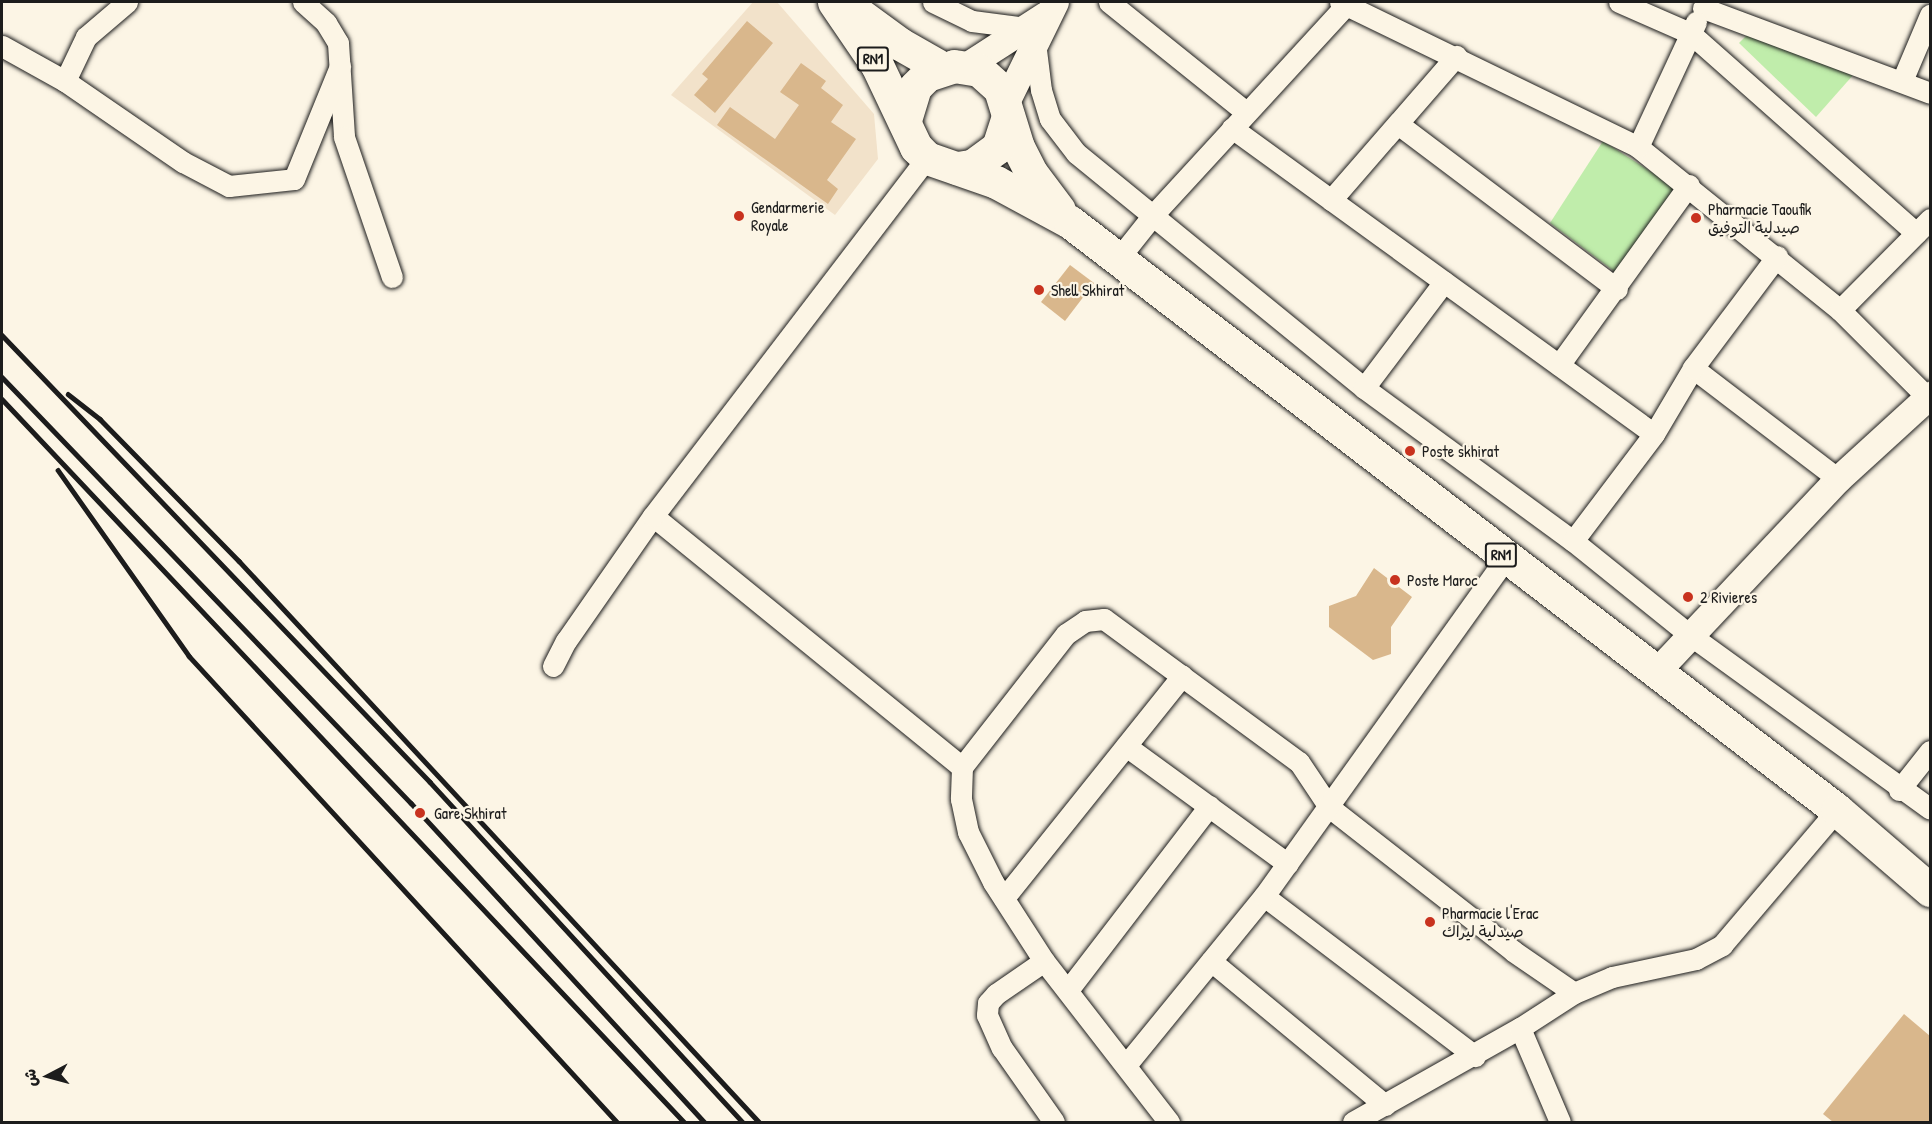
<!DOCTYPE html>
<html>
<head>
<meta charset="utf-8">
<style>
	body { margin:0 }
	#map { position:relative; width:1932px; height:1124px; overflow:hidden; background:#fcf5e5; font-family:"Patrick Hand","Playpen Sans Arabic",sans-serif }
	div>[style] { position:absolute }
	.built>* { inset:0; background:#f2e2ca }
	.green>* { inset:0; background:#c0edab }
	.building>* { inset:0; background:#d9b78c }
	.roads { filter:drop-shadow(0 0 2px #1c1c1c) drop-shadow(0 0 2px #1c1c1c) }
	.minor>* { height:21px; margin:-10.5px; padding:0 10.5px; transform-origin:10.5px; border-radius:10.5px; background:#fcf5e5 }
	.tertiary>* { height:27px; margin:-13.5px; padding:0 13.5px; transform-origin:13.5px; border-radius:13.5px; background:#fcf5e5 }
	.primary>* { height:33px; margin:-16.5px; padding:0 16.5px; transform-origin:16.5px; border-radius:16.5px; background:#fcf5e5 }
	.rail>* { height:4.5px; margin:-2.25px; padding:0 2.25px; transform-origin:2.25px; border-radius:2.25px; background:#1c1c1c }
	.dots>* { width:16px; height:16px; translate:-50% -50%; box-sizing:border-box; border:3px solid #fcf5e5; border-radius:50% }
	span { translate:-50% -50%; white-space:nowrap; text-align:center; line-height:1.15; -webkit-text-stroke:4.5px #fcf5e5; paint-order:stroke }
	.shield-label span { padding:2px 4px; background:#fcf5e5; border:2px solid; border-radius:4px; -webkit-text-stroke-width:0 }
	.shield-label { font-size:15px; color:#1c1c1c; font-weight:700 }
	.poi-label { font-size:16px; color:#1c1c1c }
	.left { translate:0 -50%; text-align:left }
	.frame { position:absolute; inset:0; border:3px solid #1c1c1c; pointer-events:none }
	.north { position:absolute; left:18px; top:1046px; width:60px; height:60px; -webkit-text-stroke:4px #fcf5e5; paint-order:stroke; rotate:264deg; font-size:16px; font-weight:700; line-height:24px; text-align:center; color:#1c1c1c }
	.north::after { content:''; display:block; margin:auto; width:21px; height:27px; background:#1c1c1c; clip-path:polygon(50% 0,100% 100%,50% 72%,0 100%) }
</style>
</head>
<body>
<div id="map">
	<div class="built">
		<i style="clip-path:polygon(753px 2px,777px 2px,874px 114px,878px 159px,835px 215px,671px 95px)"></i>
	</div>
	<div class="green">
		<i style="clip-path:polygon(1749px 33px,1862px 65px,1816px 117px,1739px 43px)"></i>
		<i style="clip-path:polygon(1603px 141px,1675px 187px,1615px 272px,1550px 223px)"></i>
	</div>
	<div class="building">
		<i style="clip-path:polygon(747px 21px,773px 43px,715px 113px,694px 95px,708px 79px,702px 74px)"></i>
		<i style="clip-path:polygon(801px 63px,826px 81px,821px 88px,843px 105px,831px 122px,856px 139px,827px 180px,838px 189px,828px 204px,717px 125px,730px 107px,775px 139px,799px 105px,780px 92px)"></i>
		<i style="clip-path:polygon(1070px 265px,1094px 283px,1065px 321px,1041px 302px)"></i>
		<i style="clip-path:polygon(1374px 568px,1412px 597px,1391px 627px,1391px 654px,1373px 660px,1329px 627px,1329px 606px,1356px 596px)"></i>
		<i style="clip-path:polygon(1904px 1014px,1930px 1036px,1930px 1122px,1833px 1122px,1823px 1114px)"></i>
	</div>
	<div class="roads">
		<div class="minor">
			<i style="left:303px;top:2px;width:31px;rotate:42deg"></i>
			<i style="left:326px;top:23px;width:23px;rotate:59deg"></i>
			<i style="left:338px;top:43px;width:94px;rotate:86.3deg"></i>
			<i style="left:344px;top:137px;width:148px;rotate:71.1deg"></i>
			<i style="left:933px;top:2px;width:43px;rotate:26deg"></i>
			<i style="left:972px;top:21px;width:54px;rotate:7.4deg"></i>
			<i style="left:1109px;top:2px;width:176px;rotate:38.8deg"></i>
			<i style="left:1340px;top:2px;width:331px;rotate:25.9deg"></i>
			<i style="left:1638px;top:147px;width:260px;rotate:38.9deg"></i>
			<i style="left:1840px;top:310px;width:124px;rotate:45deg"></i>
			<i style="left:1619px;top:2px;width:77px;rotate:23.6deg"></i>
			<i style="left:1690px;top:33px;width:302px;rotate:41.5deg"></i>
			<i style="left:1703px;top:8px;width:242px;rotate:20.5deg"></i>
			<i style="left:1035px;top:42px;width:48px;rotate:82.9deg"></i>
			<i style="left:1041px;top:90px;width:30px;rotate:73deg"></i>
			<i style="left:1050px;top:119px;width:43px;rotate:52.6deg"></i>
			<i style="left:1076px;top:153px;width:372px;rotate:39.2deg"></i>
			<i style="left:1364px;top:388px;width:259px;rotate:36.2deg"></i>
			<i style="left:1573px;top:541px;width:150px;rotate:38.8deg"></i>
			<i style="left:1690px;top:635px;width:296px;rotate:35.9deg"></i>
			<i style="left:2px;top:46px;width:72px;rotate:29.1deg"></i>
			<i style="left:65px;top:81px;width:143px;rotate:34.5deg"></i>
			<i style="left:183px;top:162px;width:52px;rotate:27.6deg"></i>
			<i style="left:229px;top:186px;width:65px;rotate:-6.1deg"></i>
			<i style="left:294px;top:179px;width:122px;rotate:-67.8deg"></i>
			<i style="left:65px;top:81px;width:49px;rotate:-64.5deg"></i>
			<i style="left:86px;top:37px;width:54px;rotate:-40.5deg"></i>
			<i style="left:1902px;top:81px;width:72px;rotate:-67deg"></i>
			<i style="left:1398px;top:124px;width:274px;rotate:37deg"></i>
			<i style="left:1232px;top:128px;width:521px;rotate:35.95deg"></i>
			<i style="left:1638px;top:147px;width:138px;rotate:-65.1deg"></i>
			<i style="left:1331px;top:200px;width:191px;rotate:-49deg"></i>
			<i style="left:1118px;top:259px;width:56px;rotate:-51.5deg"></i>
			<i style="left:1153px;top:215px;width:284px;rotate:-47.4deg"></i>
			<i style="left:1840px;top:310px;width:128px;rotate:-45.3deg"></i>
			<i style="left:1559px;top:365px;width:222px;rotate:-54.2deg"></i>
			<i style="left:1693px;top:368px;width:183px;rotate:37.4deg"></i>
			<i style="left:1364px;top:388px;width:133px;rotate:-53deg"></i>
			<i style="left:653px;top:516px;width:398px;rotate:39.1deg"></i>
			<i style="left:962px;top:767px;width:32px;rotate:92deg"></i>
			<i style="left:961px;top:799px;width:34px;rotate:78deg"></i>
			<i style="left:968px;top:832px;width:56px;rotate:63.4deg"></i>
			<i style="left:993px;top:882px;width:94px;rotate:57.2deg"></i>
			<i style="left:1044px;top:961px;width:204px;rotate:52.2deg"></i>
			<i style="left:1573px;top:541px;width:134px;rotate:-52.9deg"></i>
			<i style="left:1654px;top:434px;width:77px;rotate:-59.4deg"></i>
			<i style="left:1693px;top:368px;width:140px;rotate:-53.1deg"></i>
			<i style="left:553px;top:666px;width:28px;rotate:-63deg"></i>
			<i style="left:566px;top:641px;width:152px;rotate:-55.2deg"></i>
			<i style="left:653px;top:516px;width:451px;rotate:-52.6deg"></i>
			<i style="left:1126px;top:746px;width:200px;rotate:36.1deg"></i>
			<i style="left:962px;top:767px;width:169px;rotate:-52deg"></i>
			<i style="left:1066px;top:634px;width:23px;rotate:-34deg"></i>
			<i style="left:1085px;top:621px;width:19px;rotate:-6deg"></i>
			<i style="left:1104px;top:619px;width:242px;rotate:36.3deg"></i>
			<i style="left:1299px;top:762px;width:54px;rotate:56.3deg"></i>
			<i style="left:1329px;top:807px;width:234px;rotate:38deg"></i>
			<i style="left:1513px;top:951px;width:74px;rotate:34.5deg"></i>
			<i style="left:1899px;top:790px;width:50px;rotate:-51.5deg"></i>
			<i style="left:1264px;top:896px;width:265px;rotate:37.2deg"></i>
			<i style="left:1004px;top:898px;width:285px;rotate:-51.3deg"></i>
			<i style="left:1044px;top:961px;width:58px;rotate:145.5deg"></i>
			<i style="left:996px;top:994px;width:12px;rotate:132deg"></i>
			<i style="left:988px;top:1003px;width:12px;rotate:95deg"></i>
			<i style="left:987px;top:1015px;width:36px;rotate:66deg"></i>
			<i style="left:1002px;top:1048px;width:90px;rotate:54.9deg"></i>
			<i style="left:1211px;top:961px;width:226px;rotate:39.6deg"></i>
			<i style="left:1068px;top:990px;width:232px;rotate:-52.5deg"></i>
			<i style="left:1126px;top:1065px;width:218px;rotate:-50.8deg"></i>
			<i style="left:1264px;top:896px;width:416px;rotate:-54.4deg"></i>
			<i style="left:1353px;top:1122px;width:192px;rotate:-29.4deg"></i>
			<i style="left:1560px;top:1122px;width:102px;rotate:-113.1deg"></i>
			<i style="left:1520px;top:1028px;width:64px;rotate:-32.9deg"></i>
			<i style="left:1574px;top:993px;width:41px;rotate:-22.8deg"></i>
			<i style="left:1612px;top:977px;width:86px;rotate:-12.1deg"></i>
			<i style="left:1696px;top:959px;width:30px;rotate:-28deg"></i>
			<i style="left:1722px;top:945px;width:177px;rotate:-49.6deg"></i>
		</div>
		<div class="tertiary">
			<i style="left:966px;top:66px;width:94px;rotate:-32.8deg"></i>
			<i style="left:1006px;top:102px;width:111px;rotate:-63.9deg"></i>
			<i style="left:1657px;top:671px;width:264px;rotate:-46.7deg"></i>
			<i style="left:1838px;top:479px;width:125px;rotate:-42.4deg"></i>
		</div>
		<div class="primary">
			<i style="left:834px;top:2px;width:76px;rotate:55.7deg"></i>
			<i style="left:877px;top:65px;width:91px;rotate:64.6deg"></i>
			<i style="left:916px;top:147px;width:16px;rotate:45deg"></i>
			<i style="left:927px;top:158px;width:73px;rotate:19.2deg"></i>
			<i style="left:996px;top:182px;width:84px;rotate:28.4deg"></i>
			<i style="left:1070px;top:222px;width:966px;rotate:37.47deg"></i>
			<i style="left:1837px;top:810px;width:123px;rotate:40.7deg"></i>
			<i style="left:848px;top:6px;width:64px;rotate:36.2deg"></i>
			<i style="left:900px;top:44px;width:48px;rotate:29.7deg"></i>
			<i style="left:905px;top:120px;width:34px;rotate:-73deg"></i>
			<i style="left:915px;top:87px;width:17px;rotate:-45deg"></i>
			<i style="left:927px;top:75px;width:28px;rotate:-18deg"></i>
			<i style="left:954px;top:66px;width:25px;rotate:9deg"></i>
			<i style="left:979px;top:70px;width:28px;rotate:42deg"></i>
			<i style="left:1000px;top:89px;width:61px;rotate:72.8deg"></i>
			<i style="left:1018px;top:147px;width:30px;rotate:63deg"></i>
			<i style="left:1032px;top:174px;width:45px;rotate:53.1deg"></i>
			<i style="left:957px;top:168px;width:15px;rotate:-8deg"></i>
			<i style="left:972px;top:166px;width:32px;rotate:-36deg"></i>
			<i style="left:998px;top:147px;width:32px;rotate:-72deg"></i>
		</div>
	</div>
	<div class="rail">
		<i style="left:2px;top:335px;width:619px;rotate:46.24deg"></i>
		<i style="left:430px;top:782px;width:462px;rotate:47.4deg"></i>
		<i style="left:2px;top:377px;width:591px;rotate:46.17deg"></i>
		<i style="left:411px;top:803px;width:433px;rotate:47.4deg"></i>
		<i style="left:68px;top:394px;width:41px;rotate:38deg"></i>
		<i style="left:100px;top:419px;width:199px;rotate:45.6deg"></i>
		<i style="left:239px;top:561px;width:765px;rotate:47.17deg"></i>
		<i style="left:2px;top:399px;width:994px;rotate:46.67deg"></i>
		<i style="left:58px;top:470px;width:228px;rotate:54.8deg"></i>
		<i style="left:189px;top:656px;width:633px;rotate:47.43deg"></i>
	</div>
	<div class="dots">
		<i style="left:739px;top:216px;background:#c8321e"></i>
		<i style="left:1696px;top:218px;background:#c8321e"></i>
		<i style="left:1039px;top:290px;background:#c8321e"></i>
		<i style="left:1410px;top:451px;background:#c8321e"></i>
		<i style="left:1395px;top:580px;background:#c8321e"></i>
		<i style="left:1688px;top:597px;background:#c8321e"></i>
		<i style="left:420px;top:813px;background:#c8321e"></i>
		<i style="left:1430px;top:922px;background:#c8321e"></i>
	</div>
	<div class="shield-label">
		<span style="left:873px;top:59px">RN1</span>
		<span style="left:1501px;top:555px">RN1</span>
	</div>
	<div class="poi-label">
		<span class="left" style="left:751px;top:216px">Gendarmerie<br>Royale</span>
		<span class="left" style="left:1708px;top:218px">Pharmacie Taoufik<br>صيدلية التوفيق</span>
		<span class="left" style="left:1051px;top:290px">Shell Skhirat</span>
		<span class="left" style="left:1422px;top:451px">Poste skhirat</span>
		<span class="left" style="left:1407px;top:580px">Poste Maroc</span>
		<span class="left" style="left:1700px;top:597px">2 Rivieres</span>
		<span class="left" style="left:434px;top:813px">Gare Skhirat</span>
		<span class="left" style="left:1442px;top:922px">Pharmacie l'Erac<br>صيدلية ليراك</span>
	</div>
	<div class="frame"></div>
	<div class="north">ش</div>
</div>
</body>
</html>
